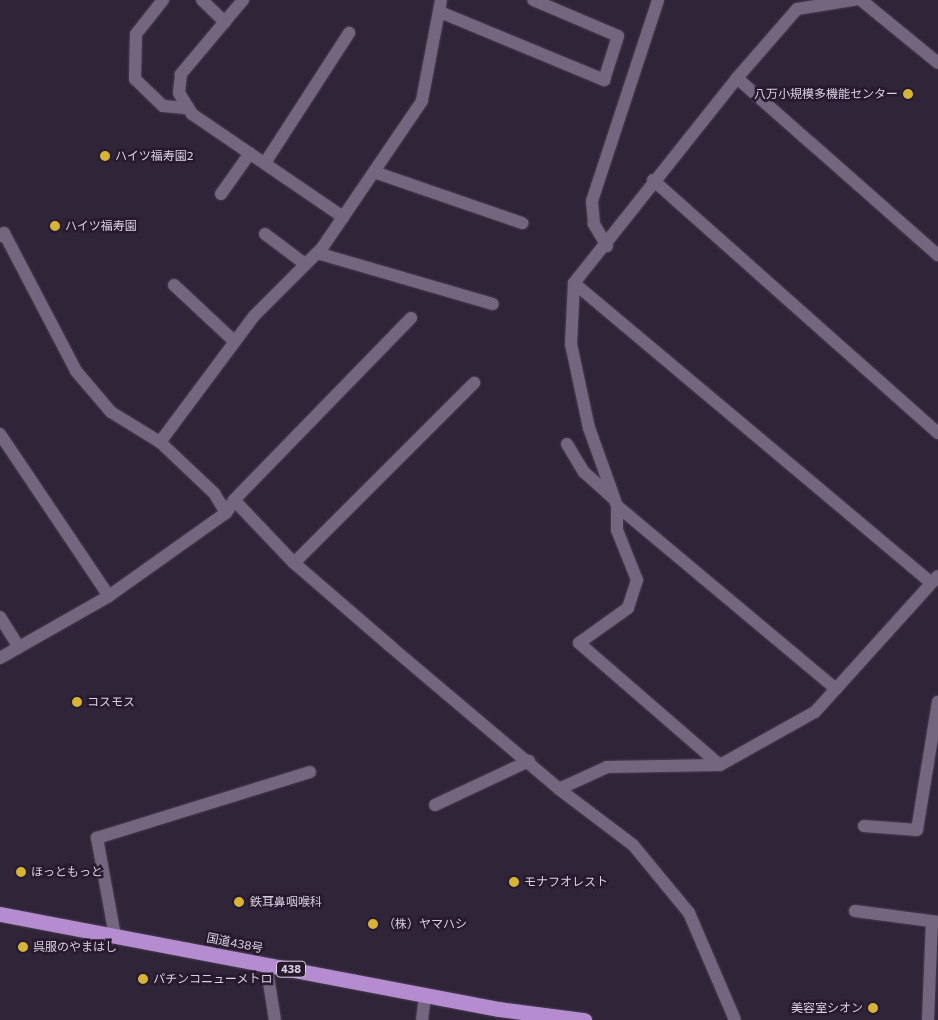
<!DOCTYPE html>
<html>
<head>
<meta charset="utf-8">
<style>
	body { margin:0 }
	#map { position:relative; width:938px; height:1020px; overflow:hidden; background:#302439; font-family:Commissioner,"Noto Sans JP",sans-serif }
	div>[style] { position:absolute }
	.roads { filter:drop-shadow(0 0 1px #4a3f51) drop-shadow(0 0 1px #4a3f51) }
	.street>* { height:12px; margin:-6px; padding:0 6px; transform-origin:6px; border-radius:6px; background:#74667f }
	.highway>* { height:15px; margin:-7.5px; padding:0 7.5px; transform-origin:7.5px; border-radius:7.5px; background:#b48ccf }
	.dots>* { width:14px; height:14px; translate:-50% -50%; box-sizing:border-box; border:2px solid #271a2f; border-radius:50% }
	span { translate:-50% -50%; white-space:nowrap; text-align:center; line-height:1.15; -webkit-text-stroke:5px #271a2f; paint-order:stroke }
	.shield-label span { padding:1px 4px; background:#271a2f; border:1px solid; border-radius:4px; -webkit-text-stroke-width:0 }
	.shield-label { font-size:11px; color:#d8d0de; font-weight:700 }
	.poi-label { font-size:12px; color:#d8d0de }
	.right { translate:-100% -50%; text-align:right }
	.left { translate:0 -50%; text-align:left }
	.street-label { font-size:12px; color:#d8d0de }
</style>
</head>
<body>
<div id="map">
	<div class="roads">
		<div class="street">
			<i style="left:163px;top:0;width:43px;rotate:128.5deg"></i>
			<i style="left:136px;top:34px;width:45px;rotate:91.3deg"></i>
			<i style="left:135px;top:79px;width:39px;rotate:44deg"></i>
			<i style="left:163px;top:106px;width:25px;rotate:5deg"></i>
			<i style="left:202px;top:0;width:32px;rotate:44deg"></i>
			<i style="left:243px;top:0;width:97px;rotate:130deg"></i>
			<i style="left:181px;top:74px;width:19px;rotate:96deg"></i>
			<i style="left:179px;top:93px;width:25px;rotate:58deg"></i>
			<i style="left:192px;top:114px;width:183px;rotate:34.3deg"></i>
			<i style="left:441px;top:0;width:103px;rotate:100.7deg"></i>
			<i style="left:422px;top:101px;width:178px;rotate:124.2deg"></i>
			<i style="left:322px;top:248px;width:96px;rotate:135deg"></i>
			<i style="left:254px;top:316px;width:157px;rotate:126.7deg"></i>
			<i style="left:160px;top:442px;width:74px;rotate:43.4deg"></i>
			<i style="left:214px;top:493px;width:23px;rotate:59deg"></i>
			<i style="left:226px;top:513px;width:15px;rotate:-58deg"></i>
			<i style="left:234px;top:500px;width:87px;rotate:46.4deg"></i>
			<i style="left:294px;top:563px;width:127px;rotate:40.8deg"></i>
			<i style="left:390px;top:646px;width:221px;rotate:40.2deg"></i>
			<i style="left:559px;top:789px;width:93px;rotate:37.1deg"></i>
			<i style="left:633px;top:845px;width:88px;rotate:50.5deg"></i>
			<i style="left:689px;top:913px;width:116px;rotate:66.7deg"></i>
			<i style="left:861px;top:0;width:99px;rotate:39.3deg"></i>
			<i style="left:440px;top:12px;width:178px;rotate:22.5deg"></i>
			<i style="left:604px;top:80px;width:46px;rotate:-72.3deg"></i>
			<i style="left:618px;top:36px;width:92px;rotate:-157deg"></i>
			<i style="left:737px;top:78px;width:268px;rotate:41.4deg"></i>
			<i style="left:265px;top:163px;width:155px;rotate:-57.1deg"></i>
			<i style="left:374px;top:172px;width:157px;rotate:19deg"></i>
			<i style="left:653px;top:180px;width:381px;rotate:41.6deg"></i>
			<i style="left:221px;top:194px;width:50px;rotate:-54.7deg"></i>
			<i style="left:265px;top:234px;width:50px;rotate:36.9deg"></i>
			<i style="left:0;top:236px;width:5px;rotate:-37deg"></i>
			<i style="left:4px;top:233px;width:156px;rotate:62.4deg"></i>
			<i style="left:76px;top:371px;width:54px;rotate:49.5deg"></i>
			<i style="left:111px;top:412px;width:57px;rotate:31.5deg"></i>
			<i style="left:607px;top:246px;width:26px;rotate:-121deg"></i>
			<i style="left:594px;top:224px;width:23px;rotate:-95deg"></i>
			<i style="left:592px;top:201px;width:212px;rotate:-71.8deg"></i>
			<i style="left:317px;top:253px;width:183px;rotate:16.2deg"></i>
			<i style="left:574px;top:283px;width:466px;rotate:40deg"></i>
			<i style="left:174px;top:285px;width:83px;rotate:43.1deg"></i>
			<i style="left:0;top:434px;width:195px;rotate:56.1deg"></i>
			<i style="left:567px;top:444px;width:33px;rotate:59deg"></i>
			<i style="left:584px;top:472px;width:38px;rotate:42deg"></i>
			<i style="left:234px;top:500px;width:254px;rotate:-45.8deg"></i>
			<i style="left:617px;top:506px;width:24px;rotate:90deg"></i>
			<i style="left:617px;top:530px;width:54px;rotate:68.2deg"></i>
			<i style="left:637px;top:580px;width:29px;rotate:108deg"></i>
			<i style="left:628px;top:608px;width:60px;rotate:144.5deg"></i>
			<i style="left:579px;top:643px;width:186px;rotate:40.9deg"></i>
			<i style="left:294px;top:563px;width:255px;rotate:-45deg"></i>
			<i style="left:0;top:617px;width:36px;rotate:58deg"></i>
			<i style="left:0;top:658px;width:125px;rotate:-29.6deg"></i>
			<i style="left:109px;top:596px;width:143px;rotate:-35.4deg"></i>
			<i style="left:836px;top:689px;width:285px;rotate:-140.1deg"></i>
			<i style="left:617px;top:506px;width:83px;rotate:-109.7deg"></i>
			<i style="left:589px;top:428px;width:86px;rotate:-102.1deg"></i>
			<i style="left:571px;top:344px;width:61px;rotate:-87.2deg"></i>
			<i style="left:574px;top:283px;width:262px;rotate:-51.5deg"></i>
			<i style="left:737px;top:78px;width:91px;rotate:-49deg"></i>
			<i style="left:797px;top:9px;width:58px;rotate:-9deg"></i>
			<i style="left:559px;top:789px;width:53px;rotate:-24.6deg"></i>
			<i style="left:607px;top:767px;width:113px;rotate:-1deg"></i>
			<i style="left:720px;top:765px;width:109px;rotate:-29.2deg"></i>
			<i style="left:815px;top:712px;width:183px;rotate:-47.9deg"></i>
			<i style="left:435px;top:805px;width:104px;rotate:-25.1deg"></i>
			<i style="left:864px;top:826px;width:53px;rotate:4.3deg"></i>
			<i style="left:917px;top:830px;width:130px;rotate:-80.7deg"></i>
			<i style="left:855px;top:911px;width:84px;rotate:7.5deg"></i>
			<i style="left:115px;top:936px;width:100px;rotate:-100.4deg"></i>
			<i style="left:97px;top:838px;width:223px;rotate:-17.2deg"></i>
			<i style="left:266px;top:964px;width:57px;rotate:80.9deg"></i>
			<i style="left:422px;top:1020px;width:26px;rotate:-83deg"></i>
			<i style="left:928px;top:1020px;width:99px;rotate:-87.7deg"></i>
		</div>
		<div class="highway">
			<i style="left:0;top:914px;width:508px;rotate:10.78deg"></i>
			<i style="left:499px;top:1009px;width:86px;rotate:7.4deg"></i>
		</div>
	</div>
	<div class="dots">
		<i style="left:908px;top:94px;background:#d7b434"></i>
		<i style="left:105px;top:156px;background:#d7b434"></i>
		<i style="left:55px;top:226px;background:#d7b434"></i>
		<i style="left:77px;top:702px;background:#d7b434"></i>
		<i style="left:21px;top:872px;background:#d7b434"></i>
		<i style="left:514px;top:882px;background:#d7b434"></i>
		<i style="left:239px;top:902px;background:#d7b434"></i>
		<i style="left:373px;top:924px;background:#d7b434"></i>
		<i style="left:23px;top:947px;background:#d7b434"></i>
		<i style="left:143px;top:979px;background:#d7b434"></i>
		<i style="left:873px;top:1008px;background:#d7b434"></i>
	</div>
	<div class="shield-label">
		<span style="left:291px;top:969px">438</span>
	</div>
	<div class="poi-label">
		<span class="right" style="left:898px;top:94px">八万小規模多機能センター</span>
		<span class="left" style="left:115px;top:156px">ハイツ福寿園2</span>
		<span class="left" style="left:65px;top:226px">ハイツ福寿園</span>
		<span class="left" style="left:87px;top:702px">コスモス</span>
		<span class="left" style="left:31px;top:872px">ほっともっと</span>
		<span class="left" style="left:524px;top:882px">モナフオレスト</span>
		<span class="left" style="left:250px;top:902px">鉄耳鼻咽喉科</span>
		<span class="left" style="left:383px;top:924px">（株）ヤマハシ</span>
		<span class="left" style="left:33px;top:947px">呉服のやまはし</span>
		<span class="left" style="left:153px;top:979px">パチンコニューメトロ</span>
		<span class="right" style="left:863px;top:1008px">美容室シオン</span>
	</div>
	<div class="street-label">
		<span style="left:235px;top:943px;rotate:11deg">国道438号</span>
	</div>
</div>
</body>
</html>
